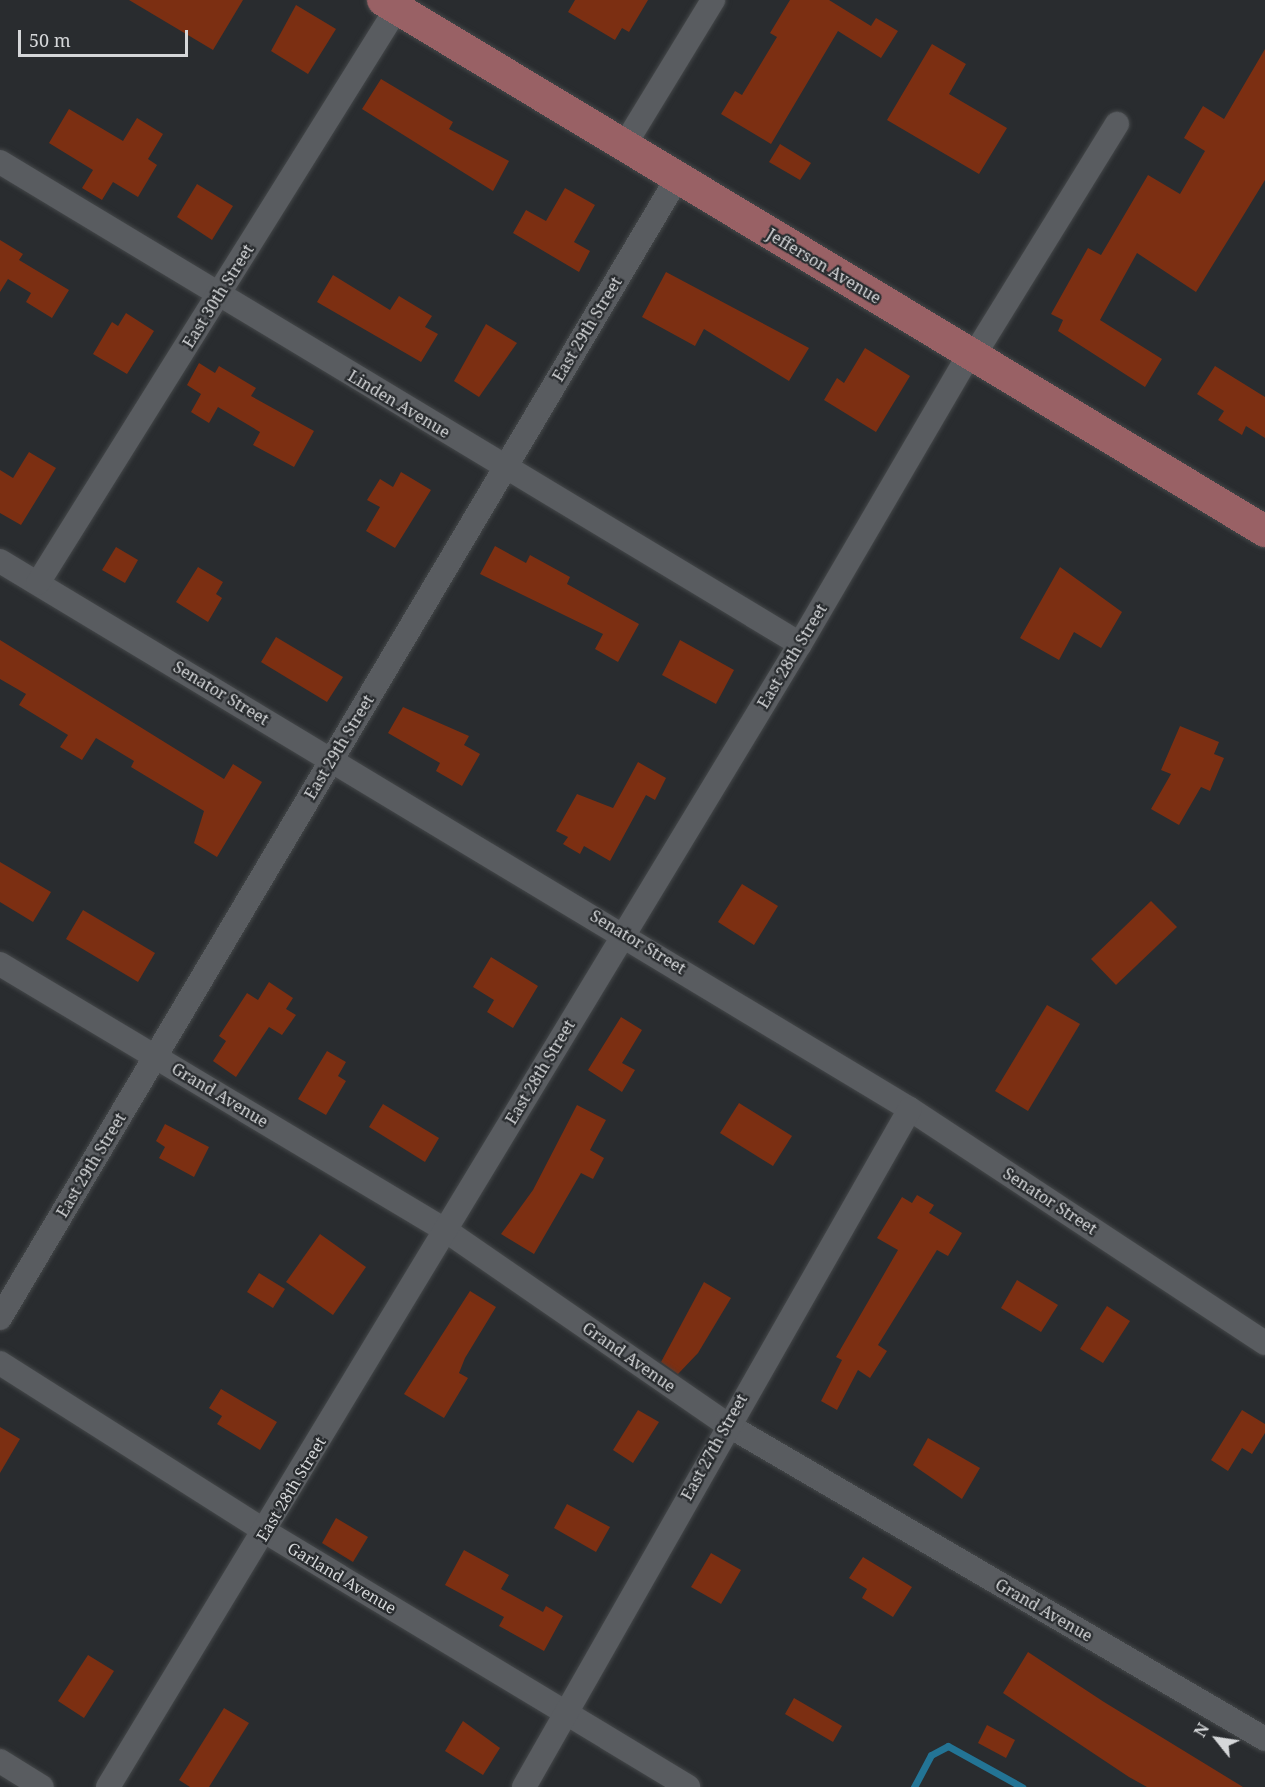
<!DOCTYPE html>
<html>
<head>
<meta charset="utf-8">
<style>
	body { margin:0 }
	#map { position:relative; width:1265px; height:1787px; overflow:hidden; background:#292c2f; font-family:"Noto Serif",serif }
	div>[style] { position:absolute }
	.stream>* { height:7px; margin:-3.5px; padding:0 3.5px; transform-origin:3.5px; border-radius:3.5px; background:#237495 }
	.building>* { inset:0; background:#7c2f12 }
	.roads { filter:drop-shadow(0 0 2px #444749) drop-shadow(0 0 2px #444749) }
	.minor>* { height:24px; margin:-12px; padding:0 12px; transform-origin:12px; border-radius:12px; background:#595c60 }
	.major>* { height:32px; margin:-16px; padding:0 16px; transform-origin:16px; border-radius:16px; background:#996165 }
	span { translate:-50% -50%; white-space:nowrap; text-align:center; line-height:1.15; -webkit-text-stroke:4.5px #292c2f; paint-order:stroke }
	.street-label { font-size:16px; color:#d5d7d9 }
	.north { position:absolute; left:1187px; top:1709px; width:60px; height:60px; -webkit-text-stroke:4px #292c2f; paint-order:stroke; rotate:300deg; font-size:16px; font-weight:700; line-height:24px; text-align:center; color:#d5d7d9 }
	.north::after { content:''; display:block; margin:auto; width:21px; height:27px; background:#d5d7d9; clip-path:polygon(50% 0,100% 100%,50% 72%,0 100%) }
	.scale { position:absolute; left:18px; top:30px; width:170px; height:27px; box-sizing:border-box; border:3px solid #d5d7d9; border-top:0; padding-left:8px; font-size:18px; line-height:21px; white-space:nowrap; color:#d5d7d9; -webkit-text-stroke:4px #292c2f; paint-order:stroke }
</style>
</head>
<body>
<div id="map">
	<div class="stream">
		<i style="left:914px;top:1787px;width:36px;rotate:-62deg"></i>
		<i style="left:931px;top:1755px;width:19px;rotate:-28deg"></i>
		<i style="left:948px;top:1746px;width:85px;rotate:29deg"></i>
	</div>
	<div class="building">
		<i style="clip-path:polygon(129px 0,243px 0,213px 50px)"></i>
		<i style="clip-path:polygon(575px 0,648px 0,629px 32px,622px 28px,615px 40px,568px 12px)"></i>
		<i style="clip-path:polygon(790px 0,829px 0,871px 26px,876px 18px,898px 31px,881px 58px,838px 31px,771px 144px,721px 114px,735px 91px,742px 95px,777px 37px,770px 33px)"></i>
		<i style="clip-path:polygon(296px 5px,336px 29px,308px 74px,271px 51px)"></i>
		<i style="clip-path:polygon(932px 44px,966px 64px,949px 94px,1007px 128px,979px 174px,887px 120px)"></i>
		<i style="clip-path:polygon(1265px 49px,1265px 180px,1243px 216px,1196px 292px,1137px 253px,1100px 320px,1162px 359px,1145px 387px,1058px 331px,1063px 320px,1051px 314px,1088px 248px,1101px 255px,1148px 175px,1180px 194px,1205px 151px,1184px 138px,1203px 106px,1224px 119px)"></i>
		<i style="clip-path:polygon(381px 79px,453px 122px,449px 129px,509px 161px,493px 191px,362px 109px)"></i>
		<i style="clip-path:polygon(69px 109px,123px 141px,137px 118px,163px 134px,148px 159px,157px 165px,138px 197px,113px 182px,102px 200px,82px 188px,93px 170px,49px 143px)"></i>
		<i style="clip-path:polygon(780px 144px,811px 163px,800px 180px,769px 162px)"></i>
		<i style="clip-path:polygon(197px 184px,233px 206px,212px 240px,177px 217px)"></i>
		<i style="clip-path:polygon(565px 188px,595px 205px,574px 242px,590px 251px,579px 272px,513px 233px,526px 210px,546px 221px)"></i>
		<i style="clip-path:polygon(0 240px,23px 254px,19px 260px,69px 290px,52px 318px,26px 302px,31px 293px,8px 279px,0 292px)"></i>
		<i style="clip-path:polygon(666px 272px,809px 348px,789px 381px,704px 329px,695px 346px,642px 317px)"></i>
		<i style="clip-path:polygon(333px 275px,390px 310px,399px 296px,432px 316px,425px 327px,438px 334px,421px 362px,317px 302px)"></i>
		<i style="clip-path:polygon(126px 313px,154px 331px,127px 374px,93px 354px,112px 322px,118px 326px)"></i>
		<i style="clip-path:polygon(486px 324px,517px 343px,479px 397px,454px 381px)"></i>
		<i style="clip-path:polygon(865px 348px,910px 376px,876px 432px,824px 400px,837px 378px,844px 383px)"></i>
		<i style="clip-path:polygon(199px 363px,215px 373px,219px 366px,256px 388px,251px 396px,314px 431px,294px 467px,253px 445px,260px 432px,218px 407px,209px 423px,191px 412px,201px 394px,187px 385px)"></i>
		<i style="clip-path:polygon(1215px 366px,1265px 397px,1265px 438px,1246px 426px,1242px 435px,1218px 420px,1224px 411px,1197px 394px)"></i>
		<i style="clip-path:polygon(29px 452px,56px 468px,21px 525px,0 513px,0 470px,13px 478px)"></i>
		<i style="clip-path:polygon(401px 472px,431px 490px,395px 548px,366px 531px,380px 507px,367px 500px,380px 479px,393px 487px)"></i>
		<i style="clip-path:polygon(495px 546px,526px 563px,530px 555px,570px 577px,567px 584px,639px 624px,618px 662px,595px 649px,603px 634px,480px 574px)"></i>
		<i style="clip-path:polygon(116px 547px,138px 560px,125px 583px,102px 570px)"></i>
		<i style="clip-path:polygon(198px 567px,223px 582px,216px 594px,222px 598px,208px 622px,176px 602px)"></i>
		<i style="clip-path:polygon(1060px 567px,1122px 612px,1101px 648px,1074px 632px,1059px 660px,1020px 638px)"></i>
		<i style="clip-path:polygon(276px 637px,343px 677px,327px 702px,261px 662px)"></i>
		<i style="clip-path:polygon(0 640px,224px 779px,233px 764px,262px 782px,217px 857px,194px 843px,204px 811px,131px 767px,134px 761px,96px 738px,82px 760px,60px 747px,68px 735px,19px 705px,26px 694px,0 679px)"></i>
		<i style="clip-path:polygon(680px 640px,734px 670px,716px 704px,662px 675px)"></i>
		<i style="clip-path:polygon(403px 707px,469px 736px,464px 745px,480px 754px,462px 786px,436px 771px,440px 763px,388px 733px)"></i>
		<i style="clip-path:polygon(1180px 726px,1219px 742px,1214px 754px,1224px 758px,1210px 791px,1201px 787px,1179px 825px,1151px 809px,1171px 774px,1161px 770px)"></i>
		<i style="clip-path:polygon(638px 762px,666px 778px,655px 800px,646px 795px,610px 861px,584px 846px,580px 854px,563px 844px,568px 837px,556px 831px,577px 794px,613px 808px)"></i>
		<i style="clip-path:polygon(0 862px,51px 892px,33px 922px,0 902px)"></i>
		<i style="clip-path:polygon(742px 884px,778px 906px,754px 945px,718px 922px)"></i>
		<i style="clip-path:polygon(1151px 901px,1177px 927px,1116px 985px,1091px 959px)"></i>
		<i style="clip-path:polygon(83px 910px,155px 953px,138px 982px,66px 939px)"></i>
		<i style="clip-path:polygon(491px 957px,538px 986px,513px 1028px,487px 1012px,494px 1000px,473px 987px)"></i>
		<i style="clip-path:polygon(269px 982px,293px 998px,286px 1009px,296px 1015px,282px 1035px,269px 1027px,236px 1077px,213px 1061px,226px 1041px,219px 1036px,247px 993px,258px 1000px)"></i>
		<i style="clip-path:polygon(1047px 1005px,1080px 1024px,1028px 1111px,995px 1091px)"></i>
		<i style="clip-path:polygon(621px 1017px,642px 1030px,622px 1063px,635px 1070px,622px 1092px,588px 1070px)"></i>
		<i style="clip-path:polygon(327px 1051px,346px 1062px,338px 1076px,346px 1081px,326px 1115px,298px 1099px)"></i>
		<i style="clip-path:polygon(739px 1103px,792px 1136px,773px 1166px,720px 1133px)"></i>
		<i style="clip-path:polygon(383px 1104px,439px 1138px,425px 1162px,369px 1127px)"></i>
		<i style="clip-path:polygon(577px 1105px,606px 1120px,590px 1150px,604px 1158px,593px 1179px,581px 1173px,534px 1254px,501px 1234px,533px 1190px)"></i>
		<i style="clip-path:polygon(165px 1124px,209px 1147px,194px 1177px,159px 1158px,165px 1147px,156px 1141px)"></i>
		<i style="clip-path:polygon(917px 1195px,934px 1205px,929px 1213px,962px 1233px,948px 1256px,937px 1250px,878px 1345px,887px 1351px,870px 1378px,858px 1370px,837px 1410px,821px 1401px,842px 1360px,836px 1357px,898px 1250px,877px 1238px,902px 1197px,912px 1203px)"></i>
		<i style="clip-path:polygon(320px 1234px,366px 1267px,333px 1315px,286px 1282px)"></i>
		<i style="clip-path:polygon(259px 1273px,285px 1289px,273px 1308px,247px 1292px)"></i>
		<i style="clip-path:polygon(1017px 1280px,1058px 1305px,1041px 1332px,1001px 1308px)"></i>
		<i style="clip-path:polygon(704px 1282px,731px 1298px,698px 1353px,678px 1374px,661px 1362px)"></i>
		<i style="clip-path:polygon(470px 1291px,496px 1307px,465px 1358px,459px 1373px,468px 1378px,444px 1418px,404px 1394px)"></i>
		<i style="clip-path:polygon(1107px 1306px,1130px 1321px,1103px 1363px,1080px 1349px)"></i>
		<i style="clip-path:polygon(221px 1389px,277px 1422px,260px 1450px,217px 1424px,222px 1416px,209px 1408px)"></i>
		<i style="clip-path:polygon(638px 1410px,659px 1422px,633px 1463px,613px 1450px)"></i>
		<i style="clip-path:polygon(1242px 1410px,1265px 1424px,1265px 1433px,1252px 1454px,1242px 1448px,1228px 1471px,1211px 1460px)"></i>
		<i style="clip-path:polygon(0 1427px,20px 1439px,0 1473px)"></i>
		<i style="clip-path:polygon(928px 1438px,980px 1468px,962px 1499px,913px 1465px)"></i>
		<i style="clip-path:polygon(567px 1504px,610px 1527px,596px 1552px,554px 1528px)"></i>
		<i style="clip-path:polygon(336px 1518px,368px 1537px,353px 1562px,322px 1543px)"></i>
		<i style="clip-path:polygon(464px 1550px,509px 1575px,501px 1589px,543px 1612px,546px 1606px,563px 1616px,544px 1651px,499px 1626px,504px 1617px,445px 1585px)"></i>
		<i style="clip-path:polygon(711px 1553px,741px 1570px,721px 1604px,691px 1587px)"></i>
		<i style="clip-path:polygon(863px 1557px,912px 1587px,893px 1617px,862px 1598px,867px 1589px,849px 1578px)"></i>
		<i style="clip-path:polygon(1028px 1652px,1104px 1702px,1243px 1787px,1147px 1787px,1129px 1777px,1003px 1693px)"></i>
		<i style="clip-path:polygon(88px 1655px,114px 1671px,84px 1718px,58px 1701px)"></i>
		<i style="clip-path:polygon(794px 1698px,842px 1726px,833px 1742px,785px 1714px)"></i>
		<i style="clip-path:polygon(224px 1708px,249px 1723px,209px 1787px,190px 1787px,179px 1780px)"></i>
		<i style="clip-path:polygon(463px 1721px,500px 1748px,483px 1775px,445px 1751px)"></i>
		<i style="clip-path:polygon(987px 1725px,1015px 1740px,1006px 1758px,978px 1743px)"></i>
	</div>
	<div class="roads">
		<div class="minor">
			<i style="left:624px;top:146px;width:171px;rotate:-58.6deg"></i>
			<i style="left:0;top:162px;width:934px;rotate:31.07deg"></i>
			<i style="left:973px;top:357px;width:274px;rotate:-58.3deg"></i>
			<i style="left:0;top:561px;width:1062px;rotate:31.06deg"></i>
			<i style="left:910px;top:1109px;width:425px;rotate:33.4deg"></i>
			<i style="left:38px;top:583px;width:678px;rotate:-58.02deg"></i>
			<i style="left:0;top:964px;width:518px;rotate:30.87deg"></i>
			<i style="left:445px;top:1230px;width:341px;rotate:34.6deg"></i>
			<i style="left:726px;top:1424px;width:624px;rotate:30.3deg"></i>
			<i style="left:0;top:1318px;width:1327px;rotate:-59.28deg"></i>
			<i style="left:0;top:1363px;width:315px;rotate:32.4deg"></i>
			<i style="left:266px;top:1532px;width:493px;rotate:31.1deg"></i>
			<i style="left:0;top:1761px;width:49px;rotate:31.8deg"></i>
			<i style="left:108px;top:1787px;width:1336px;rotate:-58.81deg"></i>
			<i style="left:800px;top:644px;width:335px;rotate:-59.7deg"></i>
			<i style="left:524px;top:1787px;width:780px;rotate:-60.35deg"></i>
		</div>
		<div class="major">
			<i style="left:383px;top:0;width:1030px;rotate:31.05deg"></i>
		</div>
	</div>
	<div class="street-label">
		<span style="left:824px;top:266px;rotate:31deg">Jefferson Avenue</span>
		<span style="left:218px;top:296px;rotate:-58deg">East 30th Street</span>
		<span style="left:587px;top:329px;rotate:-59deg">East 29th Street</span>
		<span style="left:399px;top:404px;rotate:31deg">Linden Avenue</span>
		<span style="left:792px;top:656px;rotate:-59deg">East 28th Street</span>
		<span style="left:221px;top:693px;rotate:31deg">Senator Street</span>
		<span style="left:339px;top:747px;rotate:-59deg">East 29th Street</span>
		<span style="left:638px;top:942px;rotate:31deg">Senator Street</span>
		<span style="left:540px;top:1072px;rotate:-59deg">East 28th Street</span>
		<span style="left:220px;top:1095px;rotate:31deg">Grand Avenue</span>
		<span style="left:91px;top:1165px;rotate:-59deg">East 29th Street</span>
		<span style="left:1050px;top:1201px;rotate:33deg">Senator Street</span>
		<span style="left:629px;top:1357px;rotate:35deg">Grand Avenue</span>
		<span style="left:714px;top:1447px;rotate:-61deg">East 27th Street</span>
		<span style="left:291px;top:1489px;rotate:-59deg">East 28th Street</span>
		<span style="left:342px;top:1578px;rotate:31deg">Garland Avenue</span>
		<span style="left:1044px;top:1610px;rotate:30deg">Grand Avenue</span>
	</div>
	<div class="north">N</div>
	<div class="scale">50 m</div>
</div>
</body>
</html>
